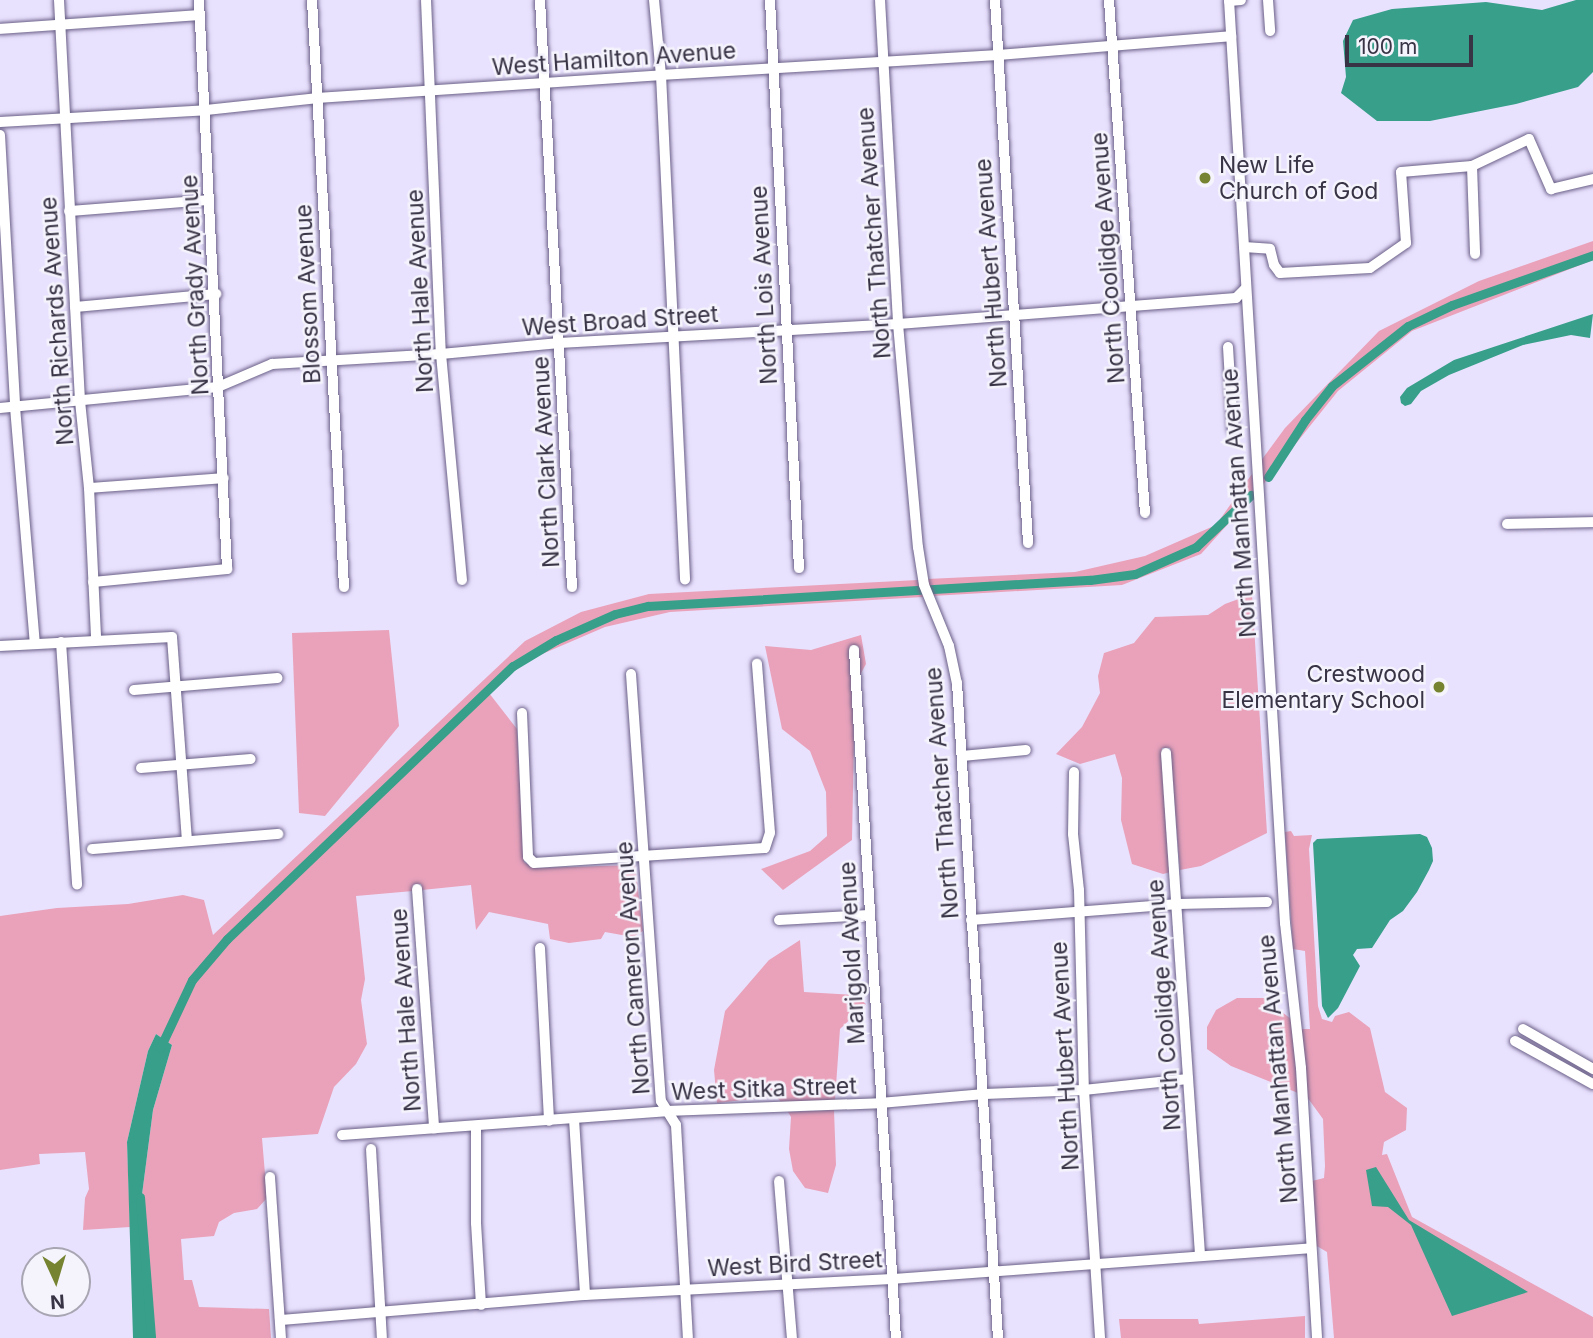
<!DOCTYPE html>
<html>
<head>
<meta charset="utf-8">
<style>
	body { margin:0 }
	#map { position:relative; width:1593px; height:1338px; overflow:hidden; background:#e9e2fe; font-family:Inter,sans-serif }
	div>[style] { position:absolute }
	.green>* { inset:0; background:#e9a2ba }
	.water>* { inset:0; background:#379f8a }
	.canal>* { height:9px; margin:-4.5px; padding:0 4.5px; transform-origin:4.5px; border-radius:4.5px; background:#379f8a }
	.roads { filter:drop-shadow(0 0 2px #6a5f87) drop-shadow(0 0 2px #6a5f87) }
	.minor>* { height:10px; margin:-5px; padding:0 5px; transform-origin:5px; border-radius:5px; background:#fff }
	.dots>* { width:19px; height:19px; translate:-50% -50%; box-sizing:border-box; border:4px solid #f5f3fc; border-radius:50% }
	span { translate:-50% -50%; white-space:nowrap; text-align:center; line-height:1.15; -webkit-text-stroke:5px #f5f3fc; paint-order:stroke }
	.street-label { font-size:23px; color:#383345 }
	.poi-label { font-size:23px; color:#383345 }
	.left { translate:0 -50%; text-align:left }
	.right { translate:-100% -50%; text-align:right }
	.north { position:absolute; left:21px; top:1247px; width:70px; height:70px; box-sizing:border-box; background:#f5f3fc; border:2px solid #a9a6b3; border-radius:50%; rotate:176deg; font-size:19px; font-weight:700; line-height:28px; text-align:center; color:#383345 }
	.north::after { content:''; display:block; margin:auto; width:24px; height:32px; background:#768330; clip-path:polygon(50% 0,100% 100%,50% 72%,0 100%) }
	.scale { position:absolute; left:1345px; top:35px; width:128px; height:32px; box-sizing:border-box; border:4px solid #383345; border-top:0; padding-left:9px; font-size:21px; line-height:24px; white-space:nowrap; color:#383345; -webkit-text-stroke:5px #f5f3fc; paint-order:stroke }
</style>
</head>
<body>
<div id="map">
	<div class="green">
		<i style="clip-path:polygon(1593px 241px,1593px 260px,1412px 331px,1338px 391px,1262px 486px,1260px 462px,1285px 428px,1379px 331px,1479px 281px)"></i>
		<i style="clip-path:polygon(1252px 474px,1254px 495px,1201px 554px,1122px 585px,932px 596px,927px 579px,1075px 572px,1145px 556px,1216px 525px)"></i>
		<i style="clip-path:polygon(918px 580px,923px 597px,670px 612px,605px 627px,519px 664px,489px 693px,517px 729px,524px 862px,534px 868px,635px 865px,643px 931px,633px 937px,605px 932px,601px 939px,569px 943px,550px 939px,548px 924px,489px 912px,476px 930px,471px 885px,422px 890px,421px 884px,413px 885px,413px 891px,356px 896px,365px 979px,361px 1000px,367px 1044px,356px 1064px,334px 1087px,318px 1134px,262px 1138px,267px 1198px,257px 1209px,234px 1213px,219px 1222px,214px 1236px,181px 1239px,184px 1280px,192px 1280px,199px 1307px,269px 1309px,271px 1338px,149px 1338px,140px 1210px,153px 1110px,172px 1045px,156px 1034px,148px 1051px,127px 1142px,130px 1227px,83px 1230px,85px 1198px,89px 1189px,85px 1152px,39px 1154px,40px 1164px,0 1170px,0 916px,57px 908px,128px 904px,183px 895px,204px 900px,213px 935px,525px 641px,581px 612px,649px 594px)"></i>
		<i style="clip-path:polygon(1252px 594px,1267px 833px,1201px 866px,1180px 870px,1170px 748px,1162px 748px,1171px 872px,1163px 874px,1132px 864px,1121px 820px,1122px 778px,1115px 754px,1080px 764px,1056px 754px,1082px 727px,1100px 693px,1098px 676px,1104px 653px,1134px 643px,1155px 617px,1208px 615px,1225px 604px)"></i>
		<i style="clip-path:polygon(389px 630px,399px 726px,325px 816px,299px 813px,292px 633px)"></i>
		<i style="clip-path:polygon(861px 635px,866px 664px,860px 675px,858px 646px,850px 646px,854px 738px,852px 840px,783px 890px,761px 869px,810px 851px,827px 836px,826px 792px,810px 751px,782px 729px,765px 646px,811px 650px)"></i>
		<i style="clip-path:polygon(1291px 831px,1294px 836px,1312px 835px,1309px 849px,1318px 1006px,1322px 1019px,1332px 1022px,1335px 1016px,1349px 1012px,1370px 1028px,1385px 1092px,1407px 1108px,1406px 1130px,1384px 1142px,1382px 1155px,1387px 1154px,1412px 1217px,1593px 1317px,1593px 1338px,1334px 1338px,1327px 1252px,1315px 1245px,1312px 1181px,1324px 1178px,1325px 1166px,1323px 1119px,1307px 1097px,1301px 1029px,1310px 1029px,1305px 951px,1293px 949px,1285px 832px)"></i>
		<i style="clip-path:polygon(800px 940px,804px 992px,855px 995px,866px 1004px,840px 1029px,835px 1100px,781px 1102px,776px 1096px,717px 1103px,714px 1070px,725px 1011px,769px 960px)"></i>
		<i style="clip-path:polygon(1237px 998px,1264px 998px,1291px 1019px,1298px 1093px,1231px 1066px,1207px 1049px,1207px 1027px,1216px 1010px)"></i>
		<i style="clip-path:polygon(834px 1110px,836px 1165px,828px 1193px,805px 1188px,793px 1171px,789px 1149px,791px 1117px,788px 1112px)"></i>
		<i style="clip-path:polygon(1305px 1316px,1305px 1338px,1121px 1338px,1119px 1319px,1198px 1319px,1199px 1324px)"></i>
	</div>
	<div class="water">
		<i style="clip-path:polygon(1576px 0,1593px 0,1593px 72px,1578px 87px,1516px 104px,1430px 121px,1377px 121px,1341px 93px,1346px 77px,1343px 41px,1353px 20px,1392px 9px,1486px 2px,1542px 10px)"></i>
		<i style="clip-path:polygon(1593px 314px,1590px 338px,1571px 335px,1523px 345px,1449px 375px,1421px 391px,1411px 404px,1405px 406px,1401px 403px,1400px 397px,1407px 388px,1454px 360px)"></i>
		<i style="clip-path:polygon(1420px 834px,1427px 837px,1432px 848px,1433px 861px,1429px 870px,1417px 892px,1403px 911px,1390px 920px,1372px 948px,1357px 949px,1353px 955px,1360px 966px,1338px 1008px,1328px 1018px,1322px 1006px,1313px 843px,1317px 839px)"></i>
		<i style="clip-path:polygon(156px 1034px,172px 1045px,153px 1110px,140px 1210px,149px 1338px,133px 1338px,127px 1142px,148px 1051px)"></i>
		<i style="clip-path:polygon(1376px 1167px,1409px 1220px,1528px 1292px,1452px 1316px,1411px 1225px,1388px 1207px,1372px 1206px,1366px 1170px)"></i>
	</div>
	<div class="canal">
		<i style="left:1268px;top:477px;width:68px;rotate:-57deg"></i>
		<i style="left:1305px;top:420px;width:43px;rotate:-51.5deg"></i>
		<i style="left:1332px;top:386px;width:97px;rotate:-38.3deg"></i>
		<i style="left:1408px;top:326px;width:49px;rotate:-25.5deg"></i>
		<i style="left:1452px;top:305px;width:150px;rotate:-19.5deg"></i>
		<i style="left:160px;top:1048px;width:75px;rotate:-64.8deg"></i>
		<i style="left:192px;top:980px;width:54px;rotate:-49.5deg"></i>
		<i style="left:227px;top:939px;width:395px;rotate:-43.7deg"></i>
		<i style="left:513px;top:666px;width:50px;rotate:-31.2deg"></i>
		<i style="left:556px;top:640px;width:64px;rotate:-23.8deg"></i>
		<i style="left:615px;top:614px;width:34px;rotate:-14deg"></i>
		<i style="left:648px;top:606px;width:443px;rotate:-3.4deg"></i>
		<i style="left:1090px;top:580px;width:45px;rotate:-7.6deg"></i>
		<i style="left:1135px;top:574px;width:67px;rotate:-23.9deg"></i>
		<i style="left:1196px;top:547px;width:76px;rotate:-43.4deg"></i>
		<i style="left:140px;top:1197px;width:141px;rotate:85.5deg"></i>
	</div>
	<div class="roads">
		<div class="minor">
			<i style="left:59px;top:0;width:402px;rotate:87deg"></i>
			<i style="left:80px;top:401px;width:87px;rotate:84.1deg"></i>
			<i style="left:89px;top:488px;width:151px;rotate:87.3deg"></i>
			<i style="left:312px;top:0;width:588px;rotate:86.88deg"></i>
			<i style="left:426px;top:0;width:354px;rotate:87.6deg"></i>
			<i style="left:441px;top:354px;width:227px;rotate:84.7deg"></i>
			<i style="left:540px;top:0;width:588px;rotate:86.88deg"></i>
			<i style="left:654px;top:0;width:75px;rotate:84.7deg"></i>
			<i style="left:661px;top:75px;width:505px;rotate:87.27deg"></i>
			<i style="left:770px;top:0;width:569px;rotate:87.08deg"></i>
			<i style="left:880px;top:0;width:324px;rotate:86.8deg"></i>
			<i style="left:898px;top:324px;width:224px;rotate:84.9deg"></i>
			<i style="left:918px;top:547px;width:38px;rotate:81deg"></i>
			<i style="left:924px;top:585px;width:66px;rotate:67.7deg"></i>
			<i style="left:949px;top:646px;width:38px;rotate:78deg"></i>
			<i style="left:957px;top:683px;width:656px;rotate:86.42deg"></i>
			<i style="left:995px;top:0;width:544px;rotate:86.52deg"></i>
			<i style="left:1109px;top:0;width:514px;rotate:85.99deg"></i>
			<i style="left:1229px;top:0;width:925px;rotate:86.53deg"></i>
			<i style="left:1285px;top:923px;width:146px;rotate:83.7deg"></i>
			<i style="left:1301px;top:1068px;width:270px;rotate:86.6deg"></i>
			<i style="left:1268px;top:0;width:31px;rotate:86deg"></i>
			<i style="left:1229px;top:1px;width:12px;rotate:-5deg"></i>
			<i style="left:0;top:29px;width:199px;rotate:-4deg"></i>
			<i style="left:0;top:122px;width:206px;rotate:-3.3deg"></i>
			<i style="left:206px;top:110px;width:113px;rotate:-6.1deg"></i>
			<i style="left:318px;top:98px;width:344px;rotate:-3.8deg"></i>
			<i style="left:661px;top:75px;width:337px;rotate:-3.4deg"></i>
			<i style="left:997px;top:55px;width:235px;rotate:-4.6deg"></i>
			<i style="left:0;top:135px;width:272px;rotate:86.8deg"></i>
			<i style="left:15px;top:407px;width:237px;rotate:85.2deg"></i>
			<i style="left:1472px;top:166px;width:88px;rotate:88deg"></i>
			<i style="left:69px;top:211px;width:140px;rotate:-4.5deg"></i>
			<i style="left:1244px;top:247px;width:26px;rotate:4deg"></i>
			<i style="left:1270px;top:249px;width:16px;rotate:76deg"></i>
			<i style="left:1274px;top:265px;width:10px;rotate:53deg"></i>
			<i style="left:1280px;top:273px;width:90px;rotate:-3.2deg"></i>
			<i style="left:1370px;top:268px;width:44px;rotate:-34.8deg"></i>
			<i style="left:1406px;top:243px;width:71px;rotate:-94deg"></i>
			<i style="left:1401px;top:172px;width:71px;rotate:-4.8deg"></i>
			<i style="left:1472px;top:166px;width:63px;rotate:-25.3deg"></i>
			<i style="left:1529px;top:139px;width:55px;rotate:66.3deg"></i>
			<i style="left:1551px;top:189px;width:43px;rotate:-13.4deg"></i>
			<i style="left:75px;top:307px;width:142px;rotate:-5.3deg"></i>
			<i style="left:1228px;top:347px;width:83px;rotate:86.6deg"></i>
			<i style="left:0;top:408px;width:219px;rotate:-5.5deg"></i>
			<i style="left:218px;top:387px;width:59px;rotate:-23.1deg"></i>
			<i style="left:272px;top:364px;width:169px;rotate:-3.4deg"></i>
			<i style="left:441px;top:354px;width:119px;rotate:-5.3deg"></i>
			<i style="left:559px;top:343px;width:340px;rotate:-3.2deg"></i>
			<i style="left:898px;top:324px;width:339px;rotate:-4.4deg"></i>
			<i style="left:1236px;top:298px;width:13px;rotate:-45deg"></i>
			<i style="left:89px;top:488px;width:135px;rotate:-4.2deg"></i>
			<i style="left:1507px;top:524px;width:86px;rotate:-1.3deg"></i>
			<i style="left:93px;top:582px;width:135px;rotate:-5.5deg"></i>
			<i style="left:227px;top:569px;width:570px;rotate:-92.82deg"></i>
			<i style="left:61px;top:642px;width:243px;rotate:86.2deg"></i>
			<i style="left:0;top:646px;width:172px;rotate:-3deg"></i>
			<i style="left:172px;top:637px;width:204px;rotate:85.8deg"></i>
			<i style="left:854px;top:650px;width:689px;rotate:86.51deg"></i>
			<i style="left:631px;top:674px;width:428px;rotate:86deg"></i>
			<i style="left:661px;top:1101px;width:28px;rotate:58deg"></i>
			<i style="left:676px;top:1125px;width:213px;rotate:86.8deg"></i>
			<i style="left:134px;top:690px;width:144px;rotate:-4.8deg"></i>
			<i style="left:522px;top:713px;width:144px;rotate:87.6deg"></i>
			<i style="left:528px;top:857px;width:8px;rotate:45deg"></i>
			<i style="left:534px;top:863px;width:231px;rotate:-3.7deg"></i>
			<i style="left:765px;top:848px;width:16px;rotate:-72deg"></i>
			<i style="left:770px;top:833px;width:170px;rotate:-94.4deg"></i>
			<i style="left:1166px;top:753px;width:502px;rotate:86.12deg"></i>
			<i style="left:962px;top:756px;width:64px;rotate:-5.4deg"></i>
			<i style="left:141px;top:768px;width:110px;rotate:-4.7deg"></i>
			<i style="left:1074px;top:772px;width:62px;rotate:90.9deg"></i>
			<i style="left:1073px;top:834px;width:56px;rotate:83.9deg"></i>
			<i style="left:1079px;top:890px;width:200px;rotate:88.6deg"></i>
			<i style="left:1084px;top:1090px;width:249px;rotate:86.3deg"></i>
			<i style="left:92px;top:849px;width:187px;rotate:-4.6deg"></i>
			<i style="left:417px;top:889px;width:240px;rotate:85.9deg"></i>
			<i style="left:779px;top:920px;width:90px;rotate:-3.2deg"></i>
			<i style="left:971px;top:920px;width:208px;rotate:-4.4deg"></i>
			<i style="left:1178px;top:904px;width:89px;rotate:-1.3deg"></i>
			<i style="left:540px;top:948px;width:173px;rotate:87deg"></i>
			<i style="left:1523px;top:1029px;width:81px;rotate:29.7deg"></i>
			<i style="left:1515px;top:1041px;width:89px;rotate:28.9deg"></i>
			<i style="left:574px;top:1119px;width:176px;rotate:86.4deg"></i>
			<i style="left:476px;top:1126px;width:97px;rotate:90deg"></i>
			<i style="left:476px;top:1223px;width:82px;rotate:86.5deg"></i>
			<i style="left:342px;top:1135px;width:325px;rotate:-4.2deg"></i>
			<i style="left:666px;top:1111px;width:214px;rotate:-2.1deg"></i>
			<i style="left:880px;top:1103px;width:105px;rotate:-4.9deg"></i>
			<i style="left:985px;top:1094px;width:99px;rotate:-2.3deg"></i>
			<i style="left:1084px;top:1090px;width:104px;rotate:-6.1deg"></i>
			<i style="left:371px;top:1149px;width:189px;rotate:86.7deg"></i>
			<i style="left:270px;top:1177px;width:161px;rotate:86.1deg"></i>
			<i style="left:779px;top:1181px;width:158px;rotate:85.3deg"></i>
			<i style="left:280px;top:1320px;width:306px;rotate:-4.7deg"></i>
			<i style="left:585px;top:1295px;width:307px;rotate:-3deg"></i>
			<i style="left:892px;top:1279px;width:420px;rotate:-4.2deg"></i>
		</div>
	</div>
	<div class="dots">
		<i style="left:1205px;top:178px;background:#768330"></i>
		<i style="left:1439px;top:687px;background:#768330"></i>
	</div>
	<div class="street-label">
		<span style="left:614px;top:59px;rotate:-4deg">West Hamilton Avenue</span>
		<span style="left:874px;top:233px;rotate:-94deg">North Thatcher Avenue</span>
		<span style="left:1108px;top:258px;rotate:-94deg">North Coolidge Avenue</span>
		<span style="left:991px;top:273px;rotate:-94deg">North Hubert Avenue</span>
		<span style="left:195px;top:285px;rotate:-93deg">North Grady Avenue</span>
		<span style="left:764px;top:285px;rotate:-93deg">North Lois Avenue</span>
		<span style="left:420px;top:291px;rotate:-93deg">North Hale Avenue</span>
		<span style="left:308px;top:294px;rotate:-93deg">Blossom Avenue</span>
		<span style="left:57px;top:321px;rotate:-94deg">North Richards Avenue</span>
		<span style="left:620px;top:321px;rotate:-4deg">West Broad Street</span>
		<span style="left:546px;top:462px;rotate:-93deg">North Clark Avenue</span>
		<span style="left:1239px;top:503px;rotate:-94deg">North Manhattan Avenue</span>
		<span style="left:942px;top:793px;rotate:-94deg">North Thatcher Avenue</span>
		<span style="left:852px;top:953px;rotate:-93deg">Marigold Avenue</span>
		<span style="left:633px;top:968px;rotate:-94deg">North Cameron Avenue</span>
		<span style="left:1164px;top:1005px;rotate:-94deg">North Coolidge Avenue</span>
		<span style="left:406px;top:1010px;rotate:-94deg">North Hale Avenue</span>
		<span style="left:1065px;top:1056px;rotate:-93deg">North Hubert Avenue</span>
		<span style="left:1278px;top:1069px;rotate:-95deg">North Manhattan Avenue</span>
		<span style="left:764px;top:1089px;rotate:-2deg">West Sitka Street</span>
		<span style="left:795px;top:1264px;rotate:-3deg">West Bird Street</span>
	</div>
	<div class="poi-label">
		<span class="left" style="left:1219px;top:178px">New Life<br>Church of God</span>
		<span class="right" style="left:1425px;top:687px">Crestwood<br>Elementary School</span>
	</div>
	<div class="north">N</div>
	<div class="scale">100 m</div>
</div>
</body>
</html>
